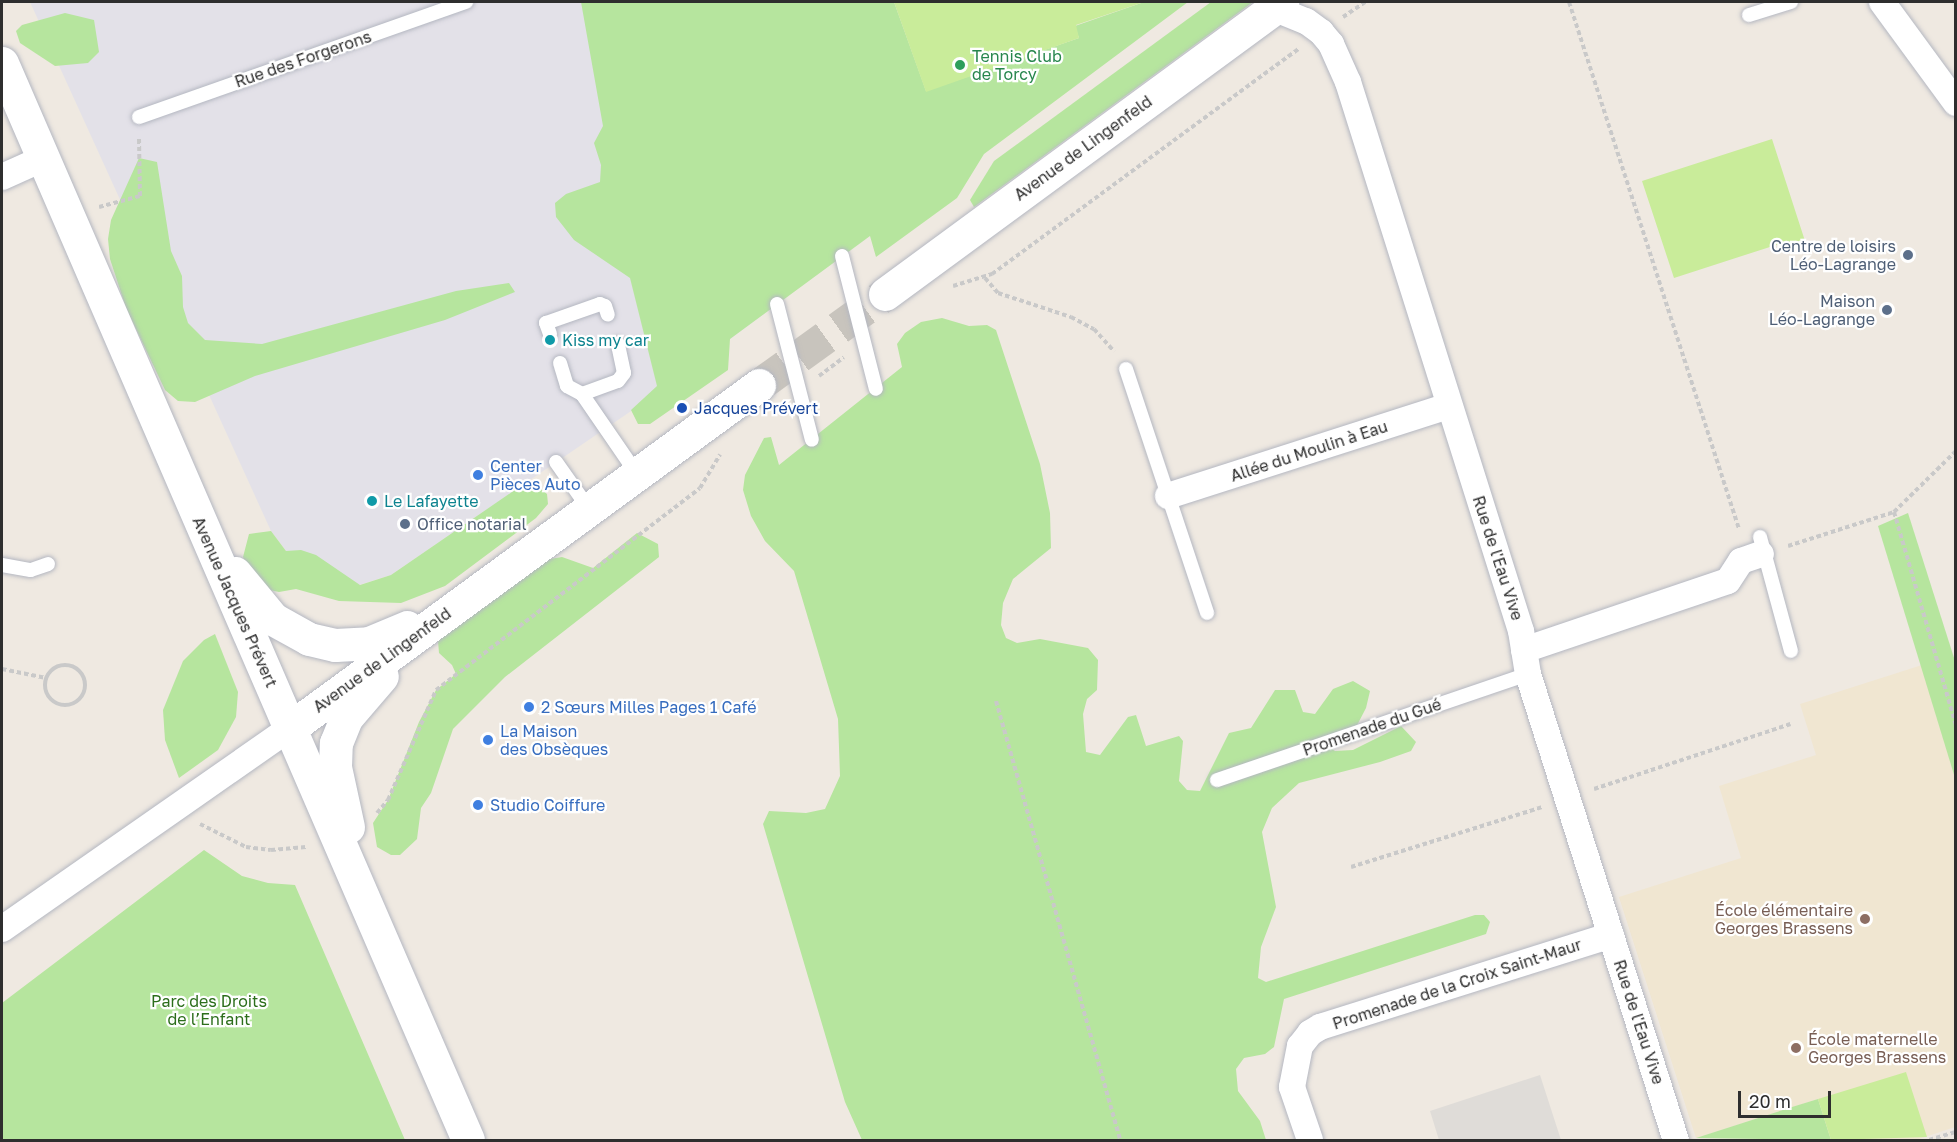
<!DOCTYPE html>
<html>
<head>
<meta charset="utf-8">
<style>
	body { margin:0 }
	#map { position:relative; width:1957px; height:1142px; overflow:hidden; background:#efe9e1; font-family:"Golos Text",sans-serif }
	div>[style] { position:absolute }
	.industrial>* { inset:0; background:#e3e1e8 }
	.education>* { inset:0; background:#f0e6d1 }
	.green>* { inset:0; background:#b6e59e }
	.pitch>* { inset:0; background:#c9ec9a }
	.plaza>* { inset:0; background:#dfdcd8 }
	.secondary-tunnel>* { height:33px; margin-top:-16.5px; transform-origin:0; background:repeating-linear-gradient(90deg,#c8c4bd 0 33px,transparent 0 49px) }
	.path>* { height:4px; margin-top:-2px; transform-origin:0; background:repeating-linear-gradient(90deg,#c9c9c9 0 4.5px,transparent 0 7.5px) }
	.path>.ring { margin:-2px; padding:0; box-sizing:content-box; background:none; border:4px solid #c9c9c9; border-radius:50% }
	.roads { filter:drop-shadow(0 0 2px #b4b7c1) drop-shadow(0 0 2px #b4b7c1) }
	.lane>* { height:14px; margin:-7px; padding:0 7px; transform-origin:7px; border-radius:7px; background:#fff }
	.street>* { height:26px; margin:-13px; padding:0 13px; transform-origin:13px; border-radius:13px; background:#fff }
	.secondary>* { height:33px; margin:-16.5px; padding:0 16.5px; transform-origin:16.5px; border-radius:16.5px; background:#fff }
	.bridges { filter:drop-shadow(0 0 2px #b4b7c1) drop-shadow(0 0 2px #b4b7c1) }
	.lane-bridge>* { height:14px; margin:-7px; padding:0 7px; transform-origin:7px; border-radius:7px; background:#fff }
	.dots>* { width:16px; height:16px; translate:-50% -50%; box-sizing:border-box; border:3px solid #fff; border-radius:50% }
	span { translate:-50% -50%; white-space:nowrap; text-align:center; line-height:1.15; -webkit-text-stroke:4.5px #fff; paint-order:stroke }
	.leisure-label { font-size:16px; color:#27864d }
	.left { translate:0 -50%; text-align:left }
	.street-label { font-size:16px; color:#2e2e2e }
	.service-label { font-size:16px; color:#4e5e75 }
	.right { translate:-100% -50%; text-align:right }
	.culture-label { font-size:16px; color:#0d838f }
	.transit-label { font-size:16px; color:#164399 }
	.shop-label { font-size:16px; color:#366cbe }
	.education-label { font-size:16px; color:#785e54 }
	.park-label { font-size:16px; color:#2c6e1b }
	.frame { position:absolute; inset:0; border:3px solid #2e2e2e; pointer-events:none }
	.scale { position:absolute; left:1738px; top:1091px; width:93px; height:27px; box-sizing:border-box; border:3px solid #2e2e2e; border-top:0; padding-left:8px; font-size:18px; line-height:21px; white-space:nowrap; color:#2e2e2e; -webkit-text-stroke:4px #fff; paint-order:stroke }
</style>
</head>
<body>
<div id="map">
	<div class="industrial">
		<i style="clip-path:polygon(30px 2px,894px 2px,926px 92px,870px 235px,659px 392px,391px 575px,346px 589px,297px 565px,271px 531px)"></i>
	</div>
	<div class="education">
		<i style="clip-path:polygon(1922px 665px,1955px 778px,1955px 1127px,1916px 1140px,1831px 1140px,1818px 1099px,1696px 1138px,1619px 897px,1741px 858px,1719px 786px,1816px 755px,1800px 704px)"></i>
	</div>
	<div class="green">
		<i style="clip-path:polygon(581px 2px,894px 2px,926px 91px,1079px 38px,1075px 26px,1144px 2px,1188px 2px,984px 154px,957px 198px,876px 257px,870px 236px,730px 339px,728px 370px,650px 424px,638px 424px,631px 410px,657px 386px,630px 278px,574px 240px,556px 217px,555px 203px,566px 194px,600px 182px,601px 165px,594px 143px,603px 126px)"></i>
		<i style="clip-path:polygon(1211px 2px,1253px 2px,974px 207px,970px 200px,994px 161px)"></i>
		<i style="clip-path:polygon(65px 13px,94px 20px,99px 52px,88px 63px,55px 66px,20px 43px,16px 31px,22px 25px)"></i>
		<i style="clip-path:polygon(139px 158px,157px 162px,171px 251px,182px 276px,183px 307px,188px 323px,205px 340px,262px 344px,456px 291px,509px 283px,515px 292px,445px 320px,255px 376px,195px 402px,178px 401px,165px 390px,126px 308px,110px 259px,108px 239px,111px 220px)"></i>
		<i style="clip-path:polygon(942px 318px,969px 326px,987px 325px,996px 330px,1040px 464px,1050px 513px,1051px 548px,1013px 579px,1003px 603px,1001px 625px,1006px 638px,1017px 643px,1040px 639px,1088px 648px,1098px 660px,1097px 690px,1087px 699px,1083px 714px,1086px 752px,1100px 755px,1128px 717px,1136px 715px,1146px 746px,1179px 736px,1183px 741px,1179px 781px,1187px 790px,1200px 791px,1229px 733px,1251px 728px,1275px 690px,1295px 690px,1303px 712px,1315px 714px,1333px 689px,1353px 681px,1370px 691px,1366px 708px,1352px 735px,1329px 747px,1335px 751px,1353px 750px,1401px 726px,1416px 742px,1411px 751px,1380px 762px,1299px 783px,1272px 808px,1262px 832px,1276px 907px,1261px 947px,1258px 978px,1266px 982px,1475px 915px,1484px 915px,1490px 922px,1486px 934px,1284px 999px,1274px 1047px,1265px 1054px,1244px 1058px,1236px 1069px,1238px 1091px,1260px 1121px,1266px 1140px,862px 1140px,845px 1102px,763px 824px,769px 811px,806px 813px,825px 809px,840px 776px,838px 719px,794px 571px,765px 541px,751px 516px,743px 490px,745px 475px,764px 438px,771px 437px,779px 465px,902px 367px,897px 344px,905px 333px,921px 322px)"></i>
		<i style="clip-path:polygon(525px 483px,536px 485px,547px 494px,548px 504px,536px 518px,445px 586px,401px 603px,339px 601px,296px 589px,279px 592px,260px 588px,243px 557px,249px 534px,271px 531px,286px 551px,301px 550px,316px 555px,360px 585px,391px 575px)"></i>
		<i style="clip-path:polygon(1908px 513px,1955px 661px,1955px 778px,1878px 526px)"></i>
		<i style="clip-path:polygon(637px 533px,658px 544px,659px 557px,505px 677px,453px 729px,431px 793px,421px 808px,417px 839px,400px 855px,391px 855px,377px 847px,373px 823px,388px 800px,419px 722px,436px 690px,456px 674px,452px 665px,439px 653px,438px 641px,544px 560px,562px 557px,593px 568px)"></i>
		<i style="clip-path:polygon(215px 634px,238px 692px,236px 717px,218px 750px,179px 778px,165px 740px,163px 710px,183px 661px,204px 640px)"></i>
		<i style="clip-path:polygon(204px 850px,242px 876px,268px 883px,295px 885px,405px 1140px,2px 1140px,2px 1003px)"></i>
		<i style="clip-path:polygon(1818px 1099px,1831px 1140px,1696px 1138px,1792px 1107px)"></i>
	</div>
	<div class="pitch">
		<i style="clip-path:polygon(894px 2px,1144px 2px,1076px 25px,1079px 38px,926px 92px)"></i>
		<i style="clip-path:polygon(1772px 139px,1805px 241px,1784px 248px,1782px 243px,1674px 278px,1642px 181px)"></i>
		<i style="clip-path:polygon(1906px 1072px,1927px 1137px,1831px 1140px,1818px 1099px)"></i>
	</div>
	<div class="plaza">
		<i style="clip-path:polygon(1540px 1075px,1561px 1140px,1439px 1140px,1430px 1111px)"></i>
	</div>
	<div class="secondary-tunnel">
		<i style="left:759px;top:385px;width:155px;rotate:-35.8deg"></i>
	</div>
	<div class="path">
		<i style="left:1569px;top:2px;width:554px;rotate:72.12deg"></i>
		<i style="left:1343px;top:17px;width:27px;rotate:-34deg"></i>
		<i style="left:99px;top:207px;width:42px;rotate:-15deg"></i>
		<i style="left:140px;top:196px;width:57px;rotate:-91deg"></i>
		<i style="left:985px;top:278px;width:20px;rotate:49deg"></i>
		<i style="left:998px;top:293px;width:77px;rotate:18.2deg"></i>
		<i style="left:1071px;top:317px;width:26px;rotate:28deg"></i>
		<i style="left:1094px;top:329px;width:30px;rotate:48deg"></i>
		<i style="left:953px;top:286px;width:41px;rotate:-17.1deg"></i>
		<i style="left:992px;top:274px;width:380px;rotate:-36.3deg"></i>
		<i style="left:819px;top:376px;width:31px;rotate:-37deg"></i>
		<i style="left:1956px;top:451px;width:87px;rotate:135.5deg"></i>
		<i style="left:1894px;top:512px;width:222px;rotate:73.8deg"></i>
		<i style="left:1788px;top:546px;width:111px;rotate:-17.8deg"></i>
		<i class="ring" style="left:45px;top:665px;width:36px;height:36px"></i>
		<i style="left:2px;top:669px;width:45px;rotate:11.6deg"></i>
		<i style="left:996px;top:701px;width:456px;rotate:74.2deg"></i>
		<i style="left:1594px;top:789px;width:207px;rotate:-18.3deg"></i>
		<i style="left:377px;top:813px;width:17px;rotate:-50deg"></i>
		<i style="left:388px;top:800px;width:120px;rotate:-66.4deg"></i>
		<i style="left:436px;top:690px;width:332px;rotate:-37.4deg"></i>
		<i style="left:700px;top:488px;width:39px;rotate:-59deg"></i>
		<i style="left:200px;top:824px;width:51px;rotate:26.6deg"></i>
		<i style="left:246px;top:847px;width:25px;rotate:7deg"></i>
		<i style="left:271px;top:850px;width:35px;rotate:-5deg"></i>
		<i style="left:1351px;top:867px;width:200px;rotate:-17.4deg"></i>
		<i style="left:1929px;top:1140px;width:28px;rotate:-17deg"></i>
	</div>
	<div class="roads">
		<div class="lane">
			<i style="left:1749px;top:15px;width:44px;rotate:-17.2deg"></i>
			<i style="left:139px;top:117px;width:347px;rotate:-19.4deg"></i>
			<i style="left:550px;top:334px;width:12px;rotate:-110deg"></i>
			<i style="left:546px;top:323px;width:57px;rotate:-19.4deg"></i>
			<i style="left:600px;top:304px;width:5px;rotate:22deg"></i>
			<i style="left:605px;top:306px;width:9px;rotate:72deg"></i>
			<i style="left:560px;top:363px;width:24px;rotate:73deg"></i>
			<i style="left:567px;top:386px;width:17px;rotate:28deg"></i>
			<i style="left:582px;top:394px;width:38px;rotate:-20deg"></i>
			<i style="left:618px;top:381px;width:10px;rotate:-53deg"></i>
			<i style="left:624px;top:373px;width:30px;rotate:-102deg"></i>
			<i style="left:1126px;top:369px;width:257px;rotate:71.6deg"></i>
			<i style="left:582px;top:394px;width:97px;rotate:55.5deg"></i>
			<i style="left:556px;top:462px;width:57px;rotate:54.9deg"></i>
			<i style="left:1760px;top:537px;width:118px;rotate:74.8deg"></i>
			<i style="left:2px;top:565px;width:29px;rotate:10deg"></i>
			<i style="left:31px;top:570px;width:18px;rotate:-19deg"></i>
			<i style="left:1217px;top:780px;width:329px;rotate:-18.8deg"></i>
		</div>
		<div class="street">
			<i style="left:1882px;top:2px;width:125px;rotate:53.8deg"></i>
			<i style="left:1273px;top:8px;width:35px;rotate:22deg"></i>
			<i style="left:1306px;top:21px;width:19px;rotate:36deg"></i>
			<i style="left:1321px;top:32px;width:16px;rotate:50deg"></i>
			<i style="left:1331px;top:44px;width:42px;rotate:65.9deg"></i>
			<i style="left:1348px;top:82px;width:576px;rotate:72.51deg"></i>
			<i style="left:1521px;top:631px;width:44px;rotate:80.8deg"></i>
			<i style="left:1528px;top:674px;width:489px;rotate:72.4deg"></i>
			<i style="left:2px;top:177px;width:44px;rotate:-24.2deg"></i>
			<i style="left:1168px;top:496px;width:295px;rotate:-17.8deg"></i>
			<i style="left:1524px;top:650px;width:215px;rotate:-18.7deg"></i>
			<i style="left:1728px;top:581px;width:24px;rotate:-57deg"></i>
			<i style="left:1741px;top:561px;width:21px;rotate:-19deg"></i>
			<i style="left:2px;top:929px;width:351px;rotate:-34.9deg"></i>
			<i style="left:1310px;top:1140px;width:56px;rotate:-108.8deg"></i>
			<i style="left:1292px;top:1087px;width:42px;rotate:-79deg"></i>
			<i style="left:1300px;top:1046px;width:16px;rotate:-52deg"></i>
			<i style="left:1310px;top:1033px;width:12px;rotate:-31deg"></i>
			<i style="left:1320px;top:1027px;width:305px;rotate:-17.5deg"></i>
		</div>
		<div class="secondary">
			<i style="left:2px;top:63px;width:1173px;rotate:66.6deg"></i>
			<i style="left:885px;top:294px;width:493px;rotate:-36.3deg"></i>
			<i style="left:235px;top:573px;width:60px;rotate:50.4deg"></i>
			<i style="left:273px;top:619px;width:41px;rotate:29.1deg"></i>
			<i style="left:309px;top:639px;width:27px;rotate:13deg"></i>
			<i style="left:335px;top:645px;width:34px;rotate:-3deg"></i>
			<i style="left:369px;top:643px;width:41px;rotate:-22.8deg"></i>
			<i style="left:290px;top:728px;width:581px;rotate:-36.18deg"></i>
			<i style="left:348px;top:827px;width:61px;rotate:-102.2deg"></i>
			<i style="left:335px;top:767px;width:24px;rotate:-88deg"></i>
			<i style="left:336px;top:743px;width:27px;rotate:-68deg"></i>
			<i style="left:346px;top:718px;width:55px;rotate:-49.4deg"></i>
		</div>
	</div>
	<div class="bridges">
		<div class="lane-bridge">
			<i style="left:842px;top:256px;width:137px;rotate:75.7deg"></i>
			<i style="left:777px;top:304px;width:140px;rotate:75.6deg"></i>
		</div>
	</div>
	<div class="dots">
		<i style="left:960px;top:65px;background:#2e9e5b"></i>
		<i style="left:1908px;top:255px;background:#5c6f8a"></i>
		<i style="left:1887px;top:310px;background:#5c6f8a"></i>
		<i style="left:550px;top:340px;background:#0f9aa8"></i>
		<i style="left:682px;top:408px;background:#1a4fb4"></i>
		<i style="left:478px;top:475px;background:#3f7fe0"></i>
		<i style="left:372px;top:501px;background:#0f9aa8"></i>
		<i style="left:405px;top:524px;background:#5c6f8a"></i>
		<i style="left:529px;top:707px;background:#3f7fe0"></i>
		<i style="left:488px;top:740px;background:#3f7fe0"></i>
		<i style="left:478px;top:805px;background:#3f7fe0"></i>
		<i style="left:1865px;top:919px;background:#8d6e63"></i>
		<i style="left:1796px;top:1048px;background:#8d6e63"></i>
	</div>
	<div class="leisure-label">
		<span class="left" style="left:972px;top:65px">Tennis Club<br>de Torcy</span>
	</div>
	<div class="street-label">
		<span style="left:303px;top:59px;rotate:-19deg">Rue des Forgerons</span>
		<span style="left:1083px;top:148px;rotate:-36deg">Avenue de Lingenfeld</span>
		<span style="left:1309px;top:451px;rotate:-18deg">Allée du Moulin à Eau</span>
		<span style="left:1498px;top:558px;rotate:72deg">Rue de l'Eau Vive</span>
		<span style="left:235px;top:602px;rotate:66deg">Avenue Jacques Prévert</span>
		<span style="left:382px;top:660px;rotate:-36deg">Avenue de Lingenfeld</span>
		<span style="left:1372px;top:727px;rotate:-19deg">Promenade du Gué</span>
		<span style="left:1457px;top:984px;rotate:-18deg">Promenade de la Croix Saint-Maur</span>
		<span style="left:1639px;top:1022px;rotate:72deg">Rue de l'Eau Vive</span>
	</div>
	<div class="service-label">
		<span class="right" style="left:1896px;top:255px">Centre de loisirs<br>Léo-Lagrange</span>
		<span class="right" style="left:1875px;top:310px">Maison<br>Léo-Lagrange</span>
		<span class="left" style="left:417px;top:524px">Office notarial</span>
	</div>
	<div class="culture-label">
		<span class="left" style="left:562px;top:340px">Kiss my car</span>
		<span class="left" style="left:384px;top:501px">Le Lafayette</span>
	</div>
	<div class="transit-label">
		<span class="left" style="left:694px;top:408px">Jacques Prévert</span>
	</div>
	<div class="shop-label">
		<span class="left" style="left:490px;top:475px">Center<br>Pièces Auto</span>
		<span class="left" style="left:541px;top:707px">2 Sœurs Milles Pages 1 Café</span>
		<span class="left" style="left:500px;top:740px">La Maison<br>des Obsèques</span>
		<span class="left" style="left:490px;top:805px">Studio Coiffure</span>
	</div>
	<div class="education-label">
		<span class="right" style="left:1853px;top:919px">École élémentaire<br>Georges Brassens</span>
		<span class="left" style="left:1808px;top:1048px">École maternelle<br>Georges Brassens</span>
	</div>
	<div class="park-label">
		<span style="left:209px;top:1010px">Parc des Droits<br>de l’Enfant</span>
	</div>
	<div class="frame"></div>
	<div class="scale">20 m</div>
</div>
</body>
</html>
